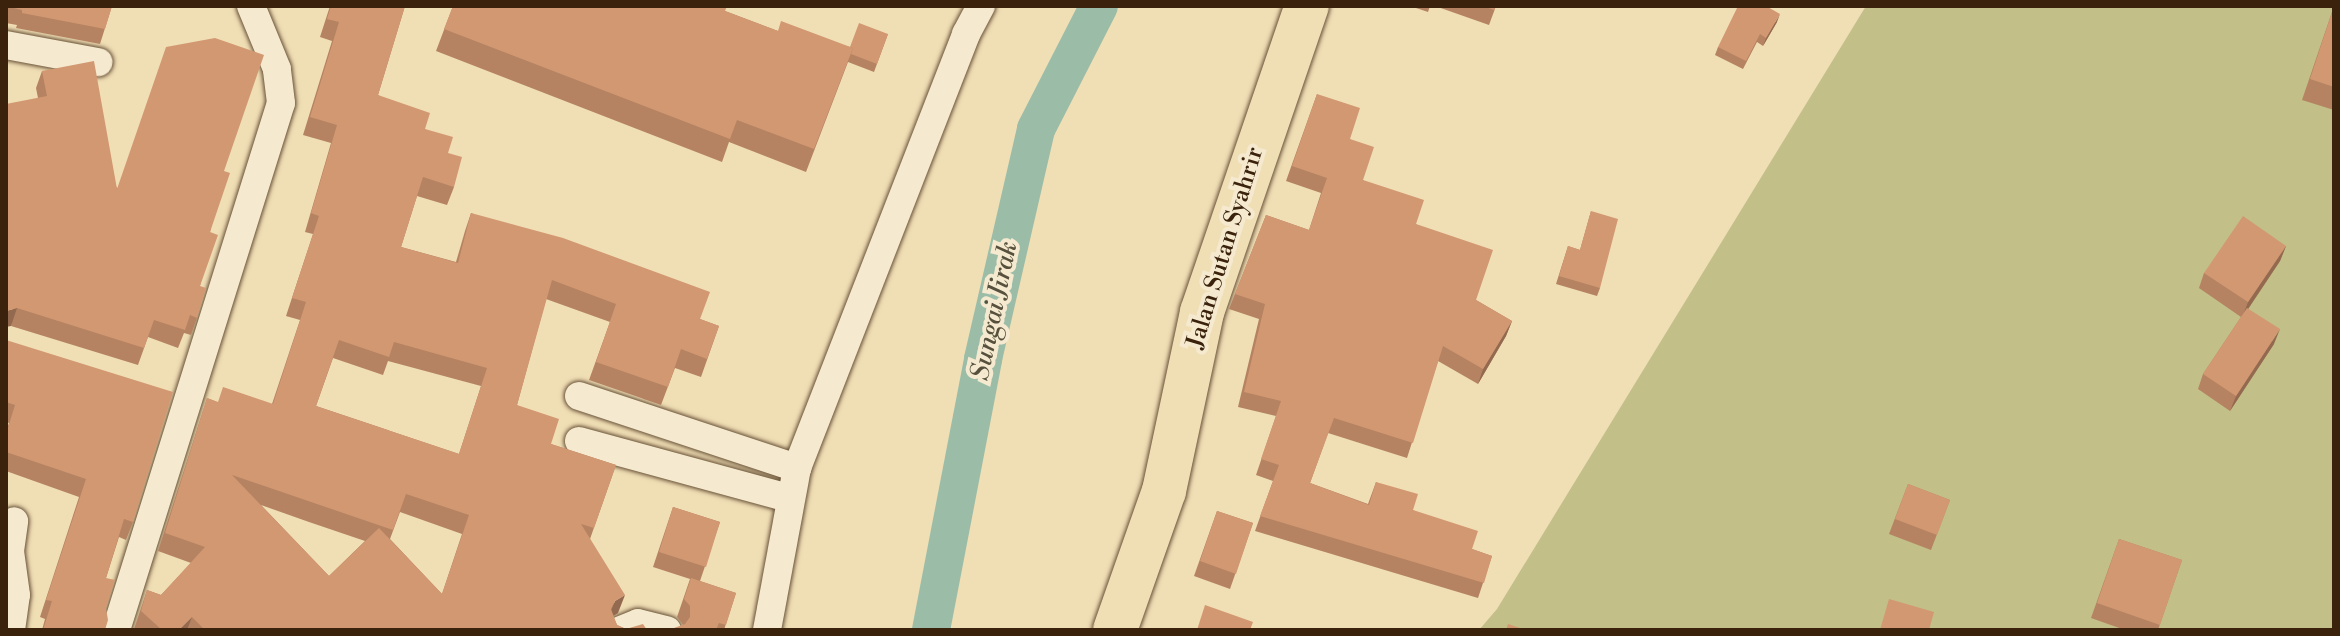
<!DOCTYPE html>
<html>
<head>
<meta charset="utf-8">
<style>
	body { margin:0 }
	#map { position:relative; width:2340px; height:636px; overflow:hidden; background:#f0deb5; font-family:"Libre Bodoni",serif }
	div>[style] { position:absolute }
	.green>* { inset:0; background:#c2bf88 }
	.canal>* { height:38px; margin:-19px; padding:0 19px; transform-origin:19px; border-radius:19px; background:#9bbda8 }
	.roads { filter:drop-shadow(0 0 2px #685137) drop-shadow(0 0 2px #685137) }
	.street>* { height:28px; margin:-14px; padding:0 14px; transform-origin:14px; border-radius:14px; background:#f5eacf }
	.primary>* { height:44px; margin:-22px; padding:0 22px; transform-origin:22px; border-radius:22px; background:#f0deb5 }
	.wall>* { inset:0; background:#b58362 }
	.shaded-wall>* { inset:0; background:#936a50 }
	.building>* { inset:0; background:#d29872 }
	span { translate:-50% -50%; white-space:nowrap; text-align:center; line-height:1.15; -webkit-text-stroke:8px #f5eacf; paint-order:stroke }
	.street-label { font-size:24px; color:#3a220d }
	.water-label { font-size:26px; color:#57503c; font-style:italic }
	.frame { position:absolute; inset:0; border:8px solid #3a220d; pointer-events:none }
</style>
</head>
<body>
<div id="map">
	<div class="green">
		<i style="clip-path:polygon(1866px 6px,2334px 6px,2334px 630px,1479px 630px,1497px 609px)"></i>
	</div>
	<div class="canal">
		<i style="left:931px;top:630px;width:276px;rotate:-79.1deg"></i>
		<i style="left:983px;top:359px;width:236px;rotate:-77deg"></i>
		<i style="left:1036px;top:129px;width:138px;rotate:-62.9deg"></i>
	</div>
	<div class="roads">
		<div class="street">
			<i style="left:6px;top:45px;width:94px;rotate:10.5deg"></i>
			<i style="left:579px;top:396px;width:230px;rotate:18.3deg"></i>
			<i style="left:579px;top:441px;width:218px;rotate:15.2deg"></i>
			<i style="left:11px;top:630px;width:35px;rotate:-82deg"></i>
			<i style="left:16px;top:595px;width:44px;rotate:-97.8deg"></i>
			<i style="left:10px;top:551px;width:30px;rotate:-82deg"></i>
			<i style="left:116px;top:630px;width:552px;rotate:-72.62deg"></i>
			<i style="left:281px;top:103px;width:34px;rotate:-97deg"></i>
			<i style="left:277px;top:69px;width:68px;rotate:-112.4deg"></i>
			<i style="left:621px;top:630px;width:18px;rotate:-22deg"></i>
			<i style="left:638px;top:623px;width:30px;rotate:14deg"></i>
			<i style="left:767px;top:630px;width:165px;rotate:-79.5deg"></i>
			<i style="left:797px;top:468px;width:466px;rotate:-68.7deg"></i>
			<i style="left:966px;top:34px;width:32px;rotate:-62deg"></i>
		</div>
		<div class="primary">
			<i style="left:1115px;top:630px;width:147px;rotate:-70.6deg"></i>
			<i style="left:1164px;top:491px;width:183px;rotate:-78deg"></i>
			<i style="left:1202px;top:312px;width:324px;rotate:-71.1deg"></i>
		</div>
	</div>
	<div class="wall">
		<i style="clip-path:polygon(6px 6px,112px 6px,100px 44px,16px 28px,17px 25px,6px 23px)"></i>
		<i style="clip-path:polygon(evenodd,330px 6px,405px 6px,378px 95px,425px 129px,448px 153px,454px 187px,447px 205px,417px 196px,401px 247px,456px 262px,465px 231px,471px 213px,700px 319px,719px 326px,701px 377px,675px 368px,661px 405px,589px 380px,610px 322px,546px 299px,517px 405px,551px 444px,616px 465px,590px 539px,618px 613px,613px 616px,617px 625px,626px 629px,647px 630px,135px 630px,134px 629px,147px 590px,161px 595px,191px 563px,158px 551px,207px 398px,217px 402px,272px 404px,300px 320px,286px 316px,313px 234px,305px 232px,331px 143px,303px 135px,332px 41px,320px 37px,330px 6px,333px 358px,383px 375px,388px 361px,481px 386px,459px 454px,316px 406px,333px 358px,330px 6px,261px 505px,309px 522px,365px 541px,329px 576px,261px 505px,330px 6px,400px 512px,462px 534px,442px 594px,390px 539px,400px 512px)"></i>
		<i style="clip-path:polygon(453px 6px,725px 11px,778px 31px,850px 47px,888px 34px,874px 72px,848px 62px,806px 172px,729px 142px,722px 162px,436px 51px)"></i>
		<i style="clip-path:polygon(1410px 6px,1430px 6px,1428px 12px)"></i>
		<i style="clip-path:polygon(1435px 6px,1496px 6px,1489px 25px)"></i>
		<i style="clip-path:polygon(2334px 6px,2334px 110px,2302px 100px)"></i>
		<i style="clip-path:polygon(1777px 22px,1763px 46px,1757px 42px,1743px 69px,1715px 55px,1718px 47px)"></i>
		<i style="clip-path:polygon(42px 71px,117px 188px,224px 171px,210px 232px,200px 286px,197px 318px,191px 335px,184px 333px,178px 348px,148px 337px,138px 365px,11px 326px,38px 98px,36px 88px)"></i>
		<i style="clip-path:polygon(1317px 94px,1350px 139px,1363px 180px,1416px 224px,1476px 300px,1512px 321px,1506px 336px,1478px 384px,1438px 361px,1407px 458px,1328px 433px,1310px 483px,1368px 504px,1376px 482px,1413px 510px,1472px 549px,1492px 556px,1478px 598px,1255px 531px,1273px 481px,1256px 475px,1276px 416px,1238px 407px,1259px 319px,1229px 309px,1266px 215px,1309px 230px,1321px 193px,1286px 181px)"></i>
		<i style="clip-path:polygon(1591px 211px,1600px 288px,1597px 296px,1556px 284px,1568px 246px,1580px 250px)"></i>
		<i style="clip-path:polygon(2286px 246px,2280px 261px,2248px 309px,2274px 344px,2230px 411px,2198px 389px,2203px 374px,2241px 317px,2199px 288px,2204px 273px)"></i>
		<i style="clip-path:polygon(6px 340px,133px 522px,126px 540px,119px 537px,106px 578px,105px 630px,42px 630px,45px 619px,40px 617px,79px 497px,6px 471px,6px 432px,9px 423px,6px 422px)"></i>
		<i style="clip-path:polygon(1908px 484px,1950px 500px,1931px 550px,1889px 534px)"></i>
		<i style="clip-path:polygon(673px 507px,720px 522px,700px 581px,736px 593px,724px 630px,674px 630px,683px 625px,677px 617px,690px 579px,653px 567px)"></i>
		<i style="clip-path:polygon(1217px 511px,1253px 523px,1230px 589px,1194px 576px)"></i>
		<i style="clip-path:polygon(2119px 539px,2182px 560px,2158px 630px,2125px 630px,2091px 618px)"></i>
	</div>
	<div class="shaded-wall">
		<i style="clip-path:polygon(1780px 14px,1777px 22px,1763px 46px,1766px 38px)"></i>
		<i style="clip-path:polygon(2286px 246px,2280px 261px,2242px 318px,2248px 302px)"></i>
		<i style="clip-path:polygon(17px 308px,11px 326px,6px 327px,6px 311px)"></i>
		<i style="clip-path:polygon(1512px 321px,1506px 336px,1478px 384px,1483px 369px)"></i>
		<i style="clip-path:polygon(2280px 329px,2274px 344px,2230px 411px,2236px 396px)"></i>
		<i style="clip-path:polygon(625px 595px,618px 613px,608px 619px,604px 627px,615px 601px)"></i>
		<i style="clip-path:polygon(192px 617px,187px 630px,179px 630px)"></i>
	</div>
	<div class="building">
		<i style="clip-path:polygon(6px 6px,112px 6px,105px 29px,22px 13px,22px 10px)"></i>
		<i style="clip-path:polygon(evenodd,331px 6px,405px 6px,378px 95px,430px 113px,425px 129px,453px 137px,448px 153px,462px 157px,454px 187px,423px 177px,401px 247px,458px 263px,471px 213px,563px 238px,710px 292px,700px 319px,719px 326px,707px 359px,681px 349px,668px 387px,596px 362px,616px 304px,552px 280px,517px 405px,559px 419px,551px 444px,616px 465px,594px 528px,581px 524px,625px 595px,615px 601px,611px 609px,617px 625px,626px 629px,643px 624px,647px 630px,205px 630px,192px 617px,179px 630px,162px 630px,141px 611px,147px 590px,161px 595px,205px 547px,165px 533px,207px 398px,218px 402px,223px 387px,273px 404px,306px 302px,292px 298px,319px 216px,311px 213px,337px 125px,310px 117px,339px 22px,327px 19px,331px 6px,339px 340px,389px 357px,394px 342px,487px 368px,459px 454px,316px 406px,339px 340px,331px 6px,232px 475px,393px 530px,406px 494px,469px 515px,442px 594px,379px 528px,329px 576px,232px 475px)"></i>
		<i style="clip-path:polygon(453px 6px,727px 6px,725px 11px,778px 31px,781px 21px,853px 48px,814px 149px,737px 120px,730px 139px,444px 29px)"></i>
		<i style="clip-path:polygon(1483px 6px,1496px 6px,1494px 10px)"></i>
		<i style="clip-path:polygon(1738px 6px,1766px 6px,1780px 14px,1766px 38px,1760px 34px,1746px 61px,1718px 47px)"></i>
		<i style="clip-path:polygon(2334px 6px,2334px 87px,2310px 79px)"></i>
		<i style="clip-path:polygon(859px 23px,888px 34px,877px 64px,851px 54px,853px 48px,850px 47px)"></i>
		<i style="clip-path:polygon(215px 38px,264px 55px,224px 171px,230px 173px,210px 232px,218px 235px,200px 286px,206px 288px,197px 318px,190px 315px,185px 330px,154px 320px,144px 348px,17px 308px,6px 311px,6px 104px,47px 96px,42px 71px,94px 61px,117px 189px,166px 47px)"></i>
		<i style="clip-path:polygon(1317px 94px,1360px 108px,1350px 139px,1374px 147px,1363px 180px,1424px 200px,1416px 224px,1493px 250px,1476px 300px,1512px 321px,1483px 369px,1443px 346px,1413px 443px,1334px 418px,1310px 483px,1369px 505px,1376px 482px,1418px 494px,1413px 510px,1478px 531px,1472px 549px,1492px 556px,1484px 583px,1260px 516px,1279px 465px,1261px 459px,1281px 401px,1244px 392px,1265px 304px,1235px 294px,1266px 215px,1309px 230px,1327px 178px,1292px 166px)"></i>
		<i style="clip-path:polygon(1591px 211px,1618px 219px,1600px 288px,1559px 276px,1568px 246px,1580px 250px)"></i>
		<i style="clip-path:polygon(2243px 216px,2286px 246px,2248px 302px,2204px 273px)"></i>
		<i style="clip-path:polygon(2247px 308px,2280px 329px,2236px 396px,2203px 374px)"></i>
		<i style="clip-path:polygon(6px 340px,173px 392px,133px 522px,124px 519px,106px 578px,115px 580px,106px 608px,108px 620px,105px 630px,43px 630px,52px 601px,46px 600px,86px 479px,6px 452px,6px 434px,15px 405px,6px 402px)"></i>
		<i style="clip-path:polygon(1908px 484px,1950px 500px,1937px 535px,1895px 519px)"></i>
		<i style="clip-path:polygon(673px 507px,720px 522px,706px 567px,659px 552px)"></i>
		<i style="clip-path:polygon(1217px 511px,1253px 523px,1236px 574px,1200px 561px)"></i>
		<i style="clip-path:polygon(2119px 539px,2182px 560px,2160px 625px,2097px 603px)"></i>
		<i style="clip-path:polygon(691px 578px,736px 593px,726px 625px,719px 623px,716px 630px,674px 630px,674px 628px,685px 624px,690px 617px,690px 606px,684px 599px)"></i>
		<i style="clip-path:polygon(1889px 599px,1934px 612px,1929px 630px,1880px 630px)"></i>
		<i style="clip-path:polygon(1205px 605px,1253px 622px,1250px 630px,1197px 630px)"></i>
		<i style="clip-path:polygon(1508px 624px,1526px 630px,1506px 630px)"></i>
	</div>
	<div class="street-label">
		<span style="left:1226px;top:248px;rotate:-73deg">Jalan Sutan Syahrir</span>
	</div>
	<div class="water-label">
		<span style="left:995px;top:311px;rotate:-78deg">Sungai Jirak</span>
	</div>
	<div class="frame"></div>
</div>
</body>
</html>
